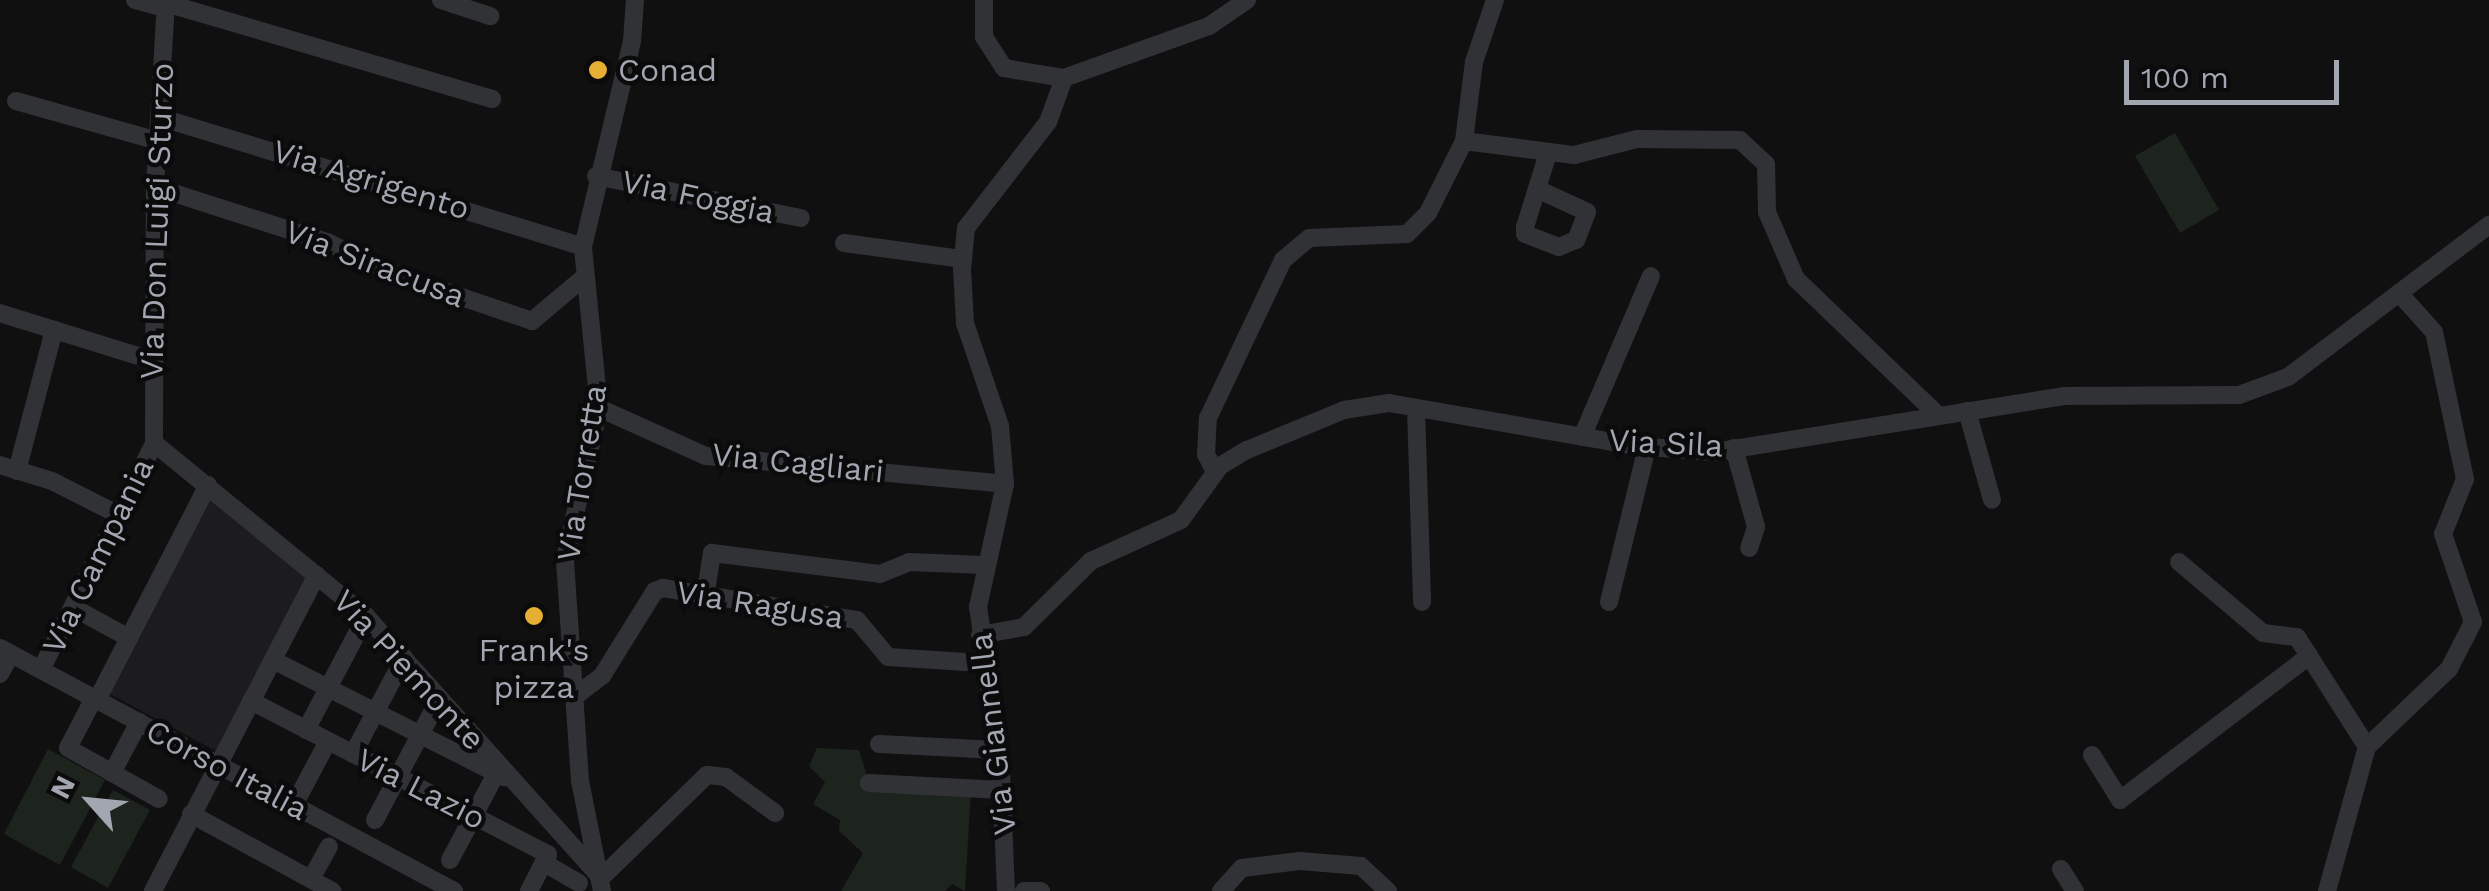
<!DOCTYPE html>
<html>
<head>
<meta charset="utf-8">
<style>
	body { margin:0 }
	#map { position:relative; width:2489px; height:891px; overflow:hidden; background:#101011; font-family:"Work Sans",sans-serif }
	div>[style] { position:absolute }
	.built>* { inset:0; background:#1c1c1e }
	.green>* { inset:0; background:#1d241e }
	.minor>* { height:18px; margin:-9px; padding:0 9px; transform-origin:9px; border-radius:9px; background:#313236 }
	.dots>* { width:28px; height:28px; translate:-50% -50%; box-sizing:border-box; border:5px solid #0b0b0c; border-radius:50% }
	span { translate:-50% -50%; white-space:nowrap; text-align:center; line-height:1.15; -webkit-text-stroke:9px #0b0b0c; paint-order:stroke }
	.poi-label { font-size:32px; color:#a2a6b1 }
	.left { translate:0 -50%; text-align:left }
	.street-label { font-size:32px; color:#a2a6b1 }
	.north { position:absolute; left:40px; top:751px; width:100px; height:100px; -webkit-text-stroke:8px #0b0b0c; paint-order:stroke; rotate:297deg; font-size:28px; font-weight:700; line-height:40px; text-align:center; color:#a2a6b1 }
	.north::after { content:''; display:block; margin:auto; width:35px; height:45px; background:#a2a6b1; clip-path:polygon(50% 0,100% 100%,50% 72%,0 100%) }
	.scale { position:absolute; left:2124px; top:60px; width:215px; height:45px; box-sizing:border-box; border:5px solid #a2a6b1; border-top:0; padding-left:12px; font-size:30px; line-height:35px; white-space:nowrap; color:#a2a6b1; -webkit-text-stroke:8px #0b0b0c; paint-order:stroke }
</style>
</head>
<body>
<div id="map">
	<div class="built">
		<i style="clip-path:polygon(207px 496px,307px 576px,216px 751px,106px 692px)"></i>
	</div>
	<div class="green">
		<i style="clip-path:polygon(2175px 133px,2219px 210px,2180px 233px,2135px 156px)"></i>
		<i style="clip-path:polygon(817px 748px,859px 750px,869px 783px,971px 789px,965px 891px,952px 884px,945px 891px,841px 891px,863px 853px,839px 831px,840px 820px,813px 804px,825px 782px,809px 766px)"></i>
		<i style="clip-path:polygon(48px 749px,105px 780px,60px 865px,4px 834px)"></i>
		<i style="clip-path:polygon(113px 790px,150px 810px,108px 888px,71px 867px)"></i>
	</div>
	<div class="minor">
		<i style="left:135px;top:0;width:31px;rotate:15deg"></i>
		<i style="left:441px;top:0;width:52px;rotate:18.1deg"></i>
		<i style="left:984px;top:0;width:37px;rotate:90deg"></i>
		<i style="left:984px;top:37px;width:37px;rotate:57deg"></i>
		<i style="left:1004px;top:68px;width:61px;rotate:9.5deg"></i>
		<i style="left:1064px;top:78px;width:154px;rotate:-19.7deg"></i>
		<i style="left:1209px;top:26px;width:46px;rotate:-34.4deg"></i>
		<i style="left:166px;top:3px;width:340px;rotate:16.4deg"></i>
		<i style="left:16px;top:101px;width:148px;rotate:15.7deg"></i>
		<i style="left:159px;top:117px;width:443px;rotate:17deg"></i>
		<i style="left:1464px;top:141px;width:111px;rotate:7.3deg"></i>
		<i style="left:1574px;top:155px;width:65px;rotate:-14.3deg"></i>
		<i style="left:1637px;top:139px;width:103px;rotate:0.6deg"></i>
		<i style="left:1740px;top:140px;width:35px;rotate:43deg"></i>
		<i style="left:1766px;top:164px;width:48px;rotate:88.8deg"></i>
		<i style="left:1767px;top:212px;width:73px;rotate:66.6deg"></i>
		<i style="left:1796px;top:279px;width:198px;rotate:43.8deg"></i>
		<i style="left:596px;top:176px;width:209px;rotate:11.6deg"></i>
		<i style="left:155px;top:187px;width:183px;rotate:17.8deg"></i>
		<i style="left:329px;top:243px;width:72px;rotate:25.5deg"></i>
		<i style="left:394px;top:274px;width:146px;rotate:18.8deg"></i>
		<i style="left:532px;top:321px;width:65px;rotate:-40deg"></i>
		<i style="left:1537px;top:189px;width:55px;rotate:24.7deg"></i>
		<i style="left:1587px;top:212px;width:30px;rotate:111deg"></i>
		<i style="left:1576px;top:240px;width:18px;rotate:158deg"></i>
		<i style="left:1559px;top:247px;width:36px;rotate:-159deg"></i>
		<i style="left:1525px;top:234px;width:7px;rotate:-90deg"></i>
		<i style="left:1525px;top:227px;width:77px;rotate:-72.7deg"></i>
		<i style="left:844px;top:243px;width:120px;rotate:7.7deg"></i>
		<i style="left:0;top:313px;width:158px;rotate:17.3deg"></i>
		<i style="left:599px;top:408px;width:117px;rotate:24.2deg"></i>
		<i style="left:706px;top:456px;width:300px;rotate:5.3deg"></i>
		<i style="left:1416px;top:408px;width:194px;rotate:88.2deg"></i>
		<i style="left:1967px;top:411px;width:92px;rotate:74.3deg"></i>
		<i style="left:1582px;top:437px;width:175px;rotate:-66.8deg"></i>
		<i style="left:154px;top:443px;width:274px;rotate:39.2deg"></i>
		<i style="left:366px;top:616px;width:352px;rotate:48.1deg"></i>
		<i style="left:601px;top:878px;width:148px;rotate:-44.2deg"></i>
		<i style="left:707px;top:775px;width:19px;rotate:6deg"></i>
		<i style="left:726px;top:777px;width:61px;rotate:36.3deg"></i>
		<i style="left:154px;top:443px;width:256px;rotate:-89.8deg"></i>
		<i style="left:155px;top:187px;width:187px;rotate:-86.6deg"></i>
		<i style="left:1734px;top:448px;width:82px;rotate:74.4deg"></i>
		<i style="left:1756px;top:527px;width:22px;rotate:108deg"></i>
		<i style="left:0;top:465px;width:54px;rotate:17.1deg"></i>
		<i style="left:52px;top:481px;width:75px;rotate:26.9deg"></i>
		<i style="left:17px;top:471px;width:146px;rotate:-75.3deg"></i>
		<i style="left:1215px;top:472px;width:20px;rotate:-117deg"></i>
		<i style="left:1206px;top:454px;width:36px;rotate:-87deg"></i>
		<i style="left:1208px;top:418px;width:175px;rotate:-64.6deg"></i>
		<i style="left:1283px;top:260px;width:34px;rotate:-40deg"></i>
		<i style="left:1309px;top:238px;width:98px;rotate:-2.3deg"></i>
		<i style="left:1407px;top:234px;width:30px;rotate:-45deg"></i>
		<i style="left:1428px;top:213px;width:80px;rotate:-63.4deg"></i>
		<i style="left:1464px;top:141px;width:80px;rotate:-82.8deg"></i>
		<i style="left:1474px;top:62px;width:65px;rotate:-71.3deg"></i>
		<i style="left:2179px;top:562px;width:110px;rotate:40.2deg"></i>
		<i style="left:2263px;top:633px;width:34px;rotate:7deg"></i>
		<i style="left:2297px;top:637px;width:130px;rotate:57.5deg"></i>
		<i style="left:705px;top:597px;width:45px;rotate:-81deg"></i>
		<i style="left:712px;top:553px;width:169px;rotate:7.1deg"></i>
		<i style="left:880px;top:574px;width:31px;rotate:-22deg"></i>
		<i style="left:909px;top:562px;width:75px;rotate:2.3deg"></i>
		<i style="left:1609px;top:602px;width:160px;rotate:-76.2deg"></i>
		<i style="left:74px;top:608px;width:63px;rotate:28.6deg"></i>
		<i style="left:980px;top:635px;width:45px;rotate:-10.3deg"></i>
		<i style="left:1024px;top:627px;width:94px;rotate:-44.6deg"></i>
		<i style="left:1091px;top:561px;width:99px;rotate:-24.5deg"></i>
		<i style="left:1181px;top:520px;width:67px;rotate:-54.2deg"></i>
		<i style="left:1220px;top:466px;width:31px;rotate:-31deg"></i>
		<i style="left:1247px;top:450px;width:105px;rotate:-22.4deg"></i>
		<i style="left:1344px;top:410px;width:46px;rotate:-8.8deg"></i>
		<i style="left:1389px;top:403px;width:250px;rotate:9.9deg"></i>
		<i style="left:1635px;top:446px;width:80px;rotate:4.3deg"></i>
		<i style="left:1715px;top:452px;width:355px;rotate:-9.1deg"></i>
		<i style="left:2066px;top:396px;width:173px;rotate:-0.3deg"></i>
		<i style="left:2239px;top:395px;width:52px;rotate:-20.2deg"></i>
		<i style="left:2288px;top:377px;width:139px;rotate:-37.1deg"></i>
		<i style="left:0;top:648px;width:515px;rotate:28.16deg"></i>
		<i style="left:273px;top:660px;width:259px;rotate:26.9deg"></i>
		<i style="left:41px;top:670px;width:254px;rotate:-63.5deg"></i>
		<i style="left:0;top:674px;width:23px;rotate:-61deg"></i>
		<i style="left:574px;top:697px;width:35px;rotate:-37deg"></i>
		<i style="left:602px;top:676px;width:100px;rotate:-58.1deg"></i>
		<i style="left:655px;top:591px;width:9px;rotate:-21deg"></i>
		<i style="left:663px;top:588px;width:197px;rotate:9.4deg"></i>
		<i style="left:857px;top:620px;width:48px;rotate:50deg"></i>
		<i style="left:888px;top:657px;width:93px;rotate:3.7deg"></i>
		<i style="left:94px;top:698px;width:56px;rotate:117.5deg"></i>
		<i style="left:68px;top:748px;width:104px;rotate:29.3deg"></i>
		<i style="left:97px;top:700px;width:242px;rotate:-62.7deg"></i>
		<i style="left:251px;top:701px;width:334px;rotate:27.3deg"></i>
		<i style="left:548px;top:854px;width:10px;rotate:101deg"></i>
		<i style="left:546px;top:864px;width:38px;rotate:30deg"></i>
		<i style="left:306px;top:730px;width:129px;rotate:-62.2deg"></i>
		<i style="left:879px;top:744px;width:118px;rotate:2.9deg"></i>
		<i style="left:353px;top:754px;width:109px;rotate:-62deg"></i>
		<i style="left:2092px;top:755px;width:53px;rotate:58.1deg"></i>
		<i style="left:2120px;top:800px;width:238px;rotate:-37.3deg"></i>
		<i style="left:112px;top:773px;width:58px;rotate:-62.1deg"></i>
		<i style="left:869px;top:783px;width:133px;rotate:3deg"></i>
		<i style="left:294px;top:805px;width:72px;rotate:-62deg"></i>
		<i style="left:191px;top:814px;width:161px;rotate:28.6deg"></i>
		<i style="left:375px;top:820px;width:137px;rotate:-62.1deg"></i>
		<i style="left:450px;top:860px;width:98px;rotate:-61.9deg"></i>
		<i style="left:2061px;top:869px;width:26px;rotate:58deg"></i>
		<i style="left:311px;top:879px;width:37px;rotate:-61deg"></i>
		<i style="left:153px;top:891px;width:356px;rotate:-62.6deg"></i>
		<i style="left:529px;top:891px;width:35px;rotate:-63deg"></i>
		<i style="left:602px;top:891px;width:112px;rotate:-101.3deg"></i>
		<i style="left:580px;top:781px;width:223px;rotate:-93.9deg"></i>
		<i style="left:565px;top:559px;width:155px;rotate:-77.3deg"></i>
		<i style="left:599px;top:408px;width:162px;rotate:-95.7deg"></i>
		<i style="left:583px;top:247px;width:212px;rotate:-76.6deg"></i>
		<i style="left:632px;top:41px;width:41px;rotate:-85.8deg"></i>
		<i style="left:1006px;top:891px;width:117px;rotate:-92.4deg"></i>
		<i style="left:1001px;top:774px;width:169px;rotate:-97.8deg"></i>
		<i style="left:978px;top:607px;width:126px;rotate:-77.6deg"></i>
		<i style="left:1005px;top:484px;width:58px;rotate:-94.9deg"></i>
		<i style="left:1000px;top:426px;width:109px;rotate:-108.8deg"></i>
		<i style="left:965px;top:323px;width:54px;rotate:-93.2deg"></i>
		<i style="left:962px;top:269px;width:41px;rotate:-84.4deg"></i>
		<i style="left:966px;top:228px;width:134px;rotate:-52.3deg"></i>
		<i style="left:1048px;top:122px;width:47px;rotate:-70deg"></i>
		<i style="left:1024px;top:891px;width:17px"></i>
		<i style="left:1221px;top:891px;width:31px;rotate:-48deg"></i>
		<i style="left:1242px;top:868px;width:58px;rotate:-6.9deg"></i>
		<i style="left:1300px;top:861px;width:61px;rotate:4.7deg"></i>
		<i style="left:1361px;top:866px;width:37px;rotate:43deg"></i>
		<i style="left:2327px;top:891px;width:149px;rotate:-74.5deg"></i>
		<i style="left:2367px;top:747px;width:113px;rotate:-43.6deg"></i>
		<i style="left:2449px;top:669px;width:53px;rotate:-62.9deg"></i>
		<i style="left:2473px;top:622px;width:93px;rotate:-108.8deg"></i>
		<i style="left:2443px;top:534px;width:59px;rotate:-68.2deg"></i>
		<i style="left:2465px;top:479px;width:150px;rotate:-101.9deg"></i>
		<i style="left:2434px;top:332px;width:52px;rotate:-131.9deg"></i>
		<i style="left:2399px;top:293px;width:113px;rotate:-37.1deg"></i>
	</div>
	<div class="dots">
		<i style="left:598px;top:70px;background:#e5af34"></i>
		<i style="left:534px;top:616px;background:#e5af34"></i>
	</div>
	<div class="poi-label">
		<span class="left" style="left:618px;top:70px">Conad</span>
		<span style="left:534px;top:669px">Frank's<br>pizza</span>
	</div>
	<div class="street-label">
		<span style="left:371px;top:180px;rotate:17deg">Via Agrigento</span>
		<span style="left:698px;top:197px;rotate:12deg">Via Foggia</span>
		<span style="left:157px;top:221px;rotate:-88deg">Via Don Luigi Sturzo</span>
		<span style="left:375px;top:264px;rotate:21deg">Via Siracusa</span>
		<span style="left:1666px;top:443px;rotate:3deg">Via Sila</span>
		<span style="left:798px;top:463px;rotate:6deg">Via Cagliari</span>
		<span style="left:582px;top:473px;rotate:-81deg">Via Torretta</span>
		<span style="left:98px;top:556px;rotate:-64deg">Via Campania</span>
		<span style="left:760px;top:605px;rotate:9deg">Via Ragusa</span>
		<span style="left:409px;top:670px;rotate:47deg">Via Piemonte</span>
		<span style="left:993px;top:734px;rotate:-97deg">Via Giannella</span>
		<span style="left:227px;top:770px;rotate:28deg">Corso Italia</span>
		<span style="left:421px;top:789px;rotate:27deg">Via Lazio</span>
	</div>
	<div class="north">N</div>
	<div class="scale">100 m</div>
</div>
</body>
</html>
